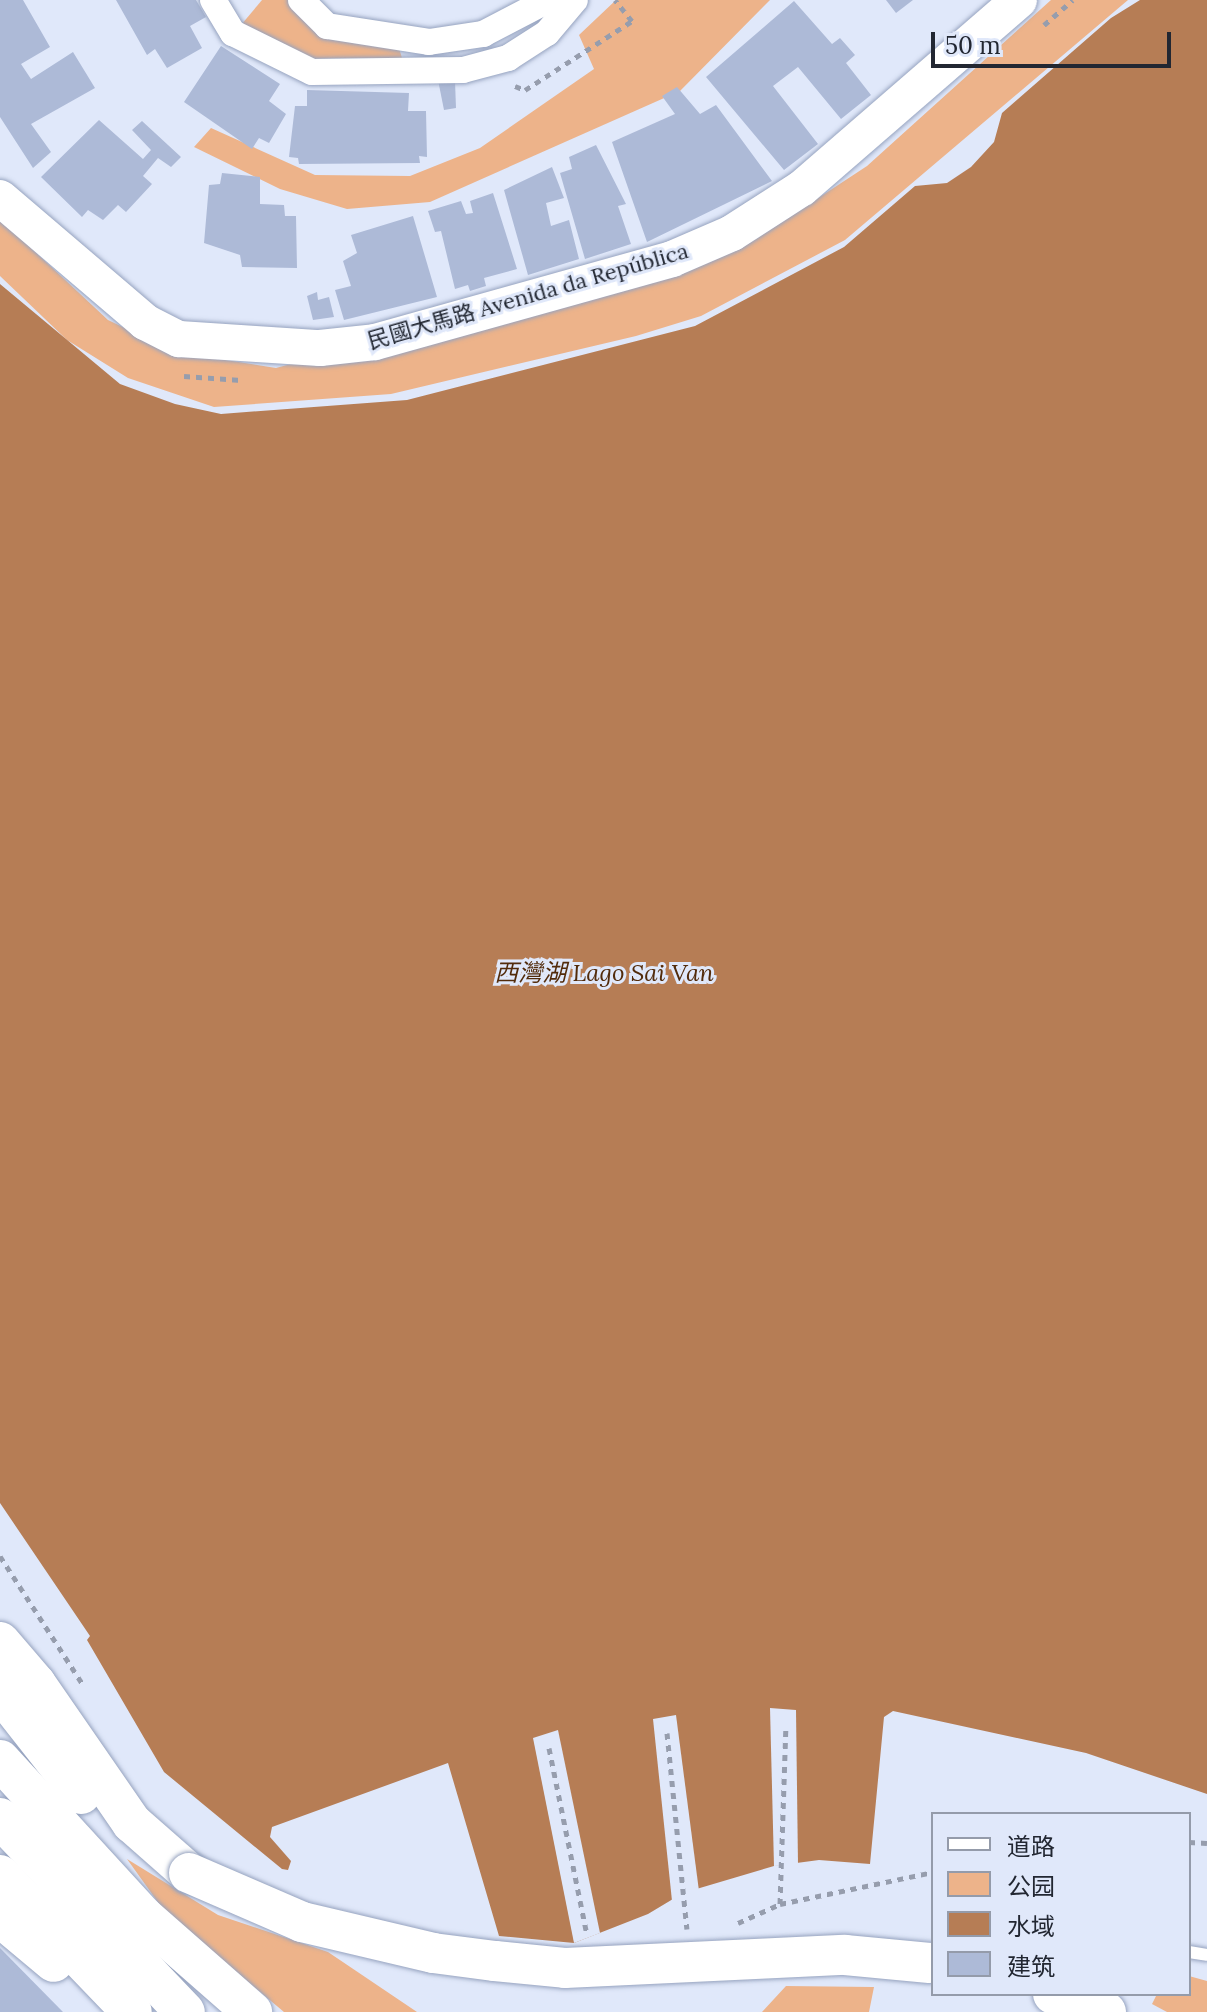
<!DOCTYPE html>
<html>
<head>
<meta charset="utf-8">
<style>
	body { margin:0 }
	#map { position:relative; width:1207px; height:2012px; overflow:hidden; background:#e0e8fa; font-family:Lora,"Noto Sans SC",serif }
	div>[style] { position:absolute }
	.green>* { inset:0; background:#edb38a }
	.water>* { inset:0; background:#b67d55 }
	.pier>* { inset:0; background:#e0e8fa }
	.building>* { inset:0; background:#adbad7 }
	.path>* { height:5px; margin-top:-2.5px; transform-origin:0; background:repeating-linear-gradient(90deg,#969dad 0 6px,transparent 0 12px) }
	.roads { filter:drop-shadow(0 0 2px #96a3bf) drop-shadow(0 0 2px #96a3bf) }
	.lane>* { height:12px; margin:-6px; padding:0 6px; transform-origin:6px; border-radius:6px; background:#fff }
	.street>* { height:26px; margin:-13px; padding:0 13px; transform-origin:13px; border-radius:13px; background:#fff }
	.secondary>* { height:36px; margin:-18px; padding:0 18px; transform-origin:18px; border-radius:18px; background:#fff }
	.primary>* { height:40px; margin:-20px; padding:0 20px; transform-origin:20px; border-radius:20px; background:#fff }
	.bridges { filter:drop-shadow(0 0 2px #96a3bf) drop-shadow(0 0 2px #96a3bf) }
	.primary-bridge>* { height:40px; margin:-20px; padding:0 20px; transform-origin:20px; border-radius:20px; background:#fff }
	span { translate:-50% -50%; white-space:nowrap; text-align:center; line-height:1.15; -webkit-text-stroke:6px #e0e8fa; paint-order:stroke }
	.street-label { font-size:22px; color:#222732 }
	.water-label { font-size:24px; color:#522b0b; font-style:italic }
	.legend { position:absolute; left:931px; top:1812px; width:260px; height:184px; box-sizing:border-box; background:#e0e8fa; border:2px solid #949baa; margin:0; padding:10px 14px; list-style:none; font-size:24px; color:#222732 }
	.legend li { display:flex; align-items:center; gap:16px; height:40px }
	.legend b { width:40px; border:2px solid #949baa }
	.scale { position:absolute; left:931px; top:32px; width:240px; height:36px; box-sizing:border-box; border:4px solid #222732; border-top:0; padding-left:10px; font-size:24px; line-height:28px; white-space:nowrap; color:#222732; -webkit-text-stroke:6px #e0e8fa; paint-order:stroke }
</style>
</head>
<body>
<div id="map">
	<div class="green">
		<i style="clip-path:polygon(262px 0,294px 0,399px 48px,402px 58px,299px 59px,241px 25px)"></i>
		<i style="clip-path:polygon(616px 0,770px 0,680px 91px,430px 202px,347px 209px,280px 189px,194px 147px,211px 128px,315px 175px,410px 176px,480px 148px,594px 69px,579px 35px)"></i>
		<i style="clip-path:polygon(1051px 0,1128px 0,845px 240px,701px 316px,636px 336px,391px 394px,214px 407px,128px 378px,67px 340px,0 276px,0 219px,108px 320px,175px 352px,276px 368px,756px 239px,867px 166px)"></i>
		<i style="clip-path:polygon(127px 1859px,218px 1915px,328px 1952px,417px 2012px,284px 2012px,165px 1912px)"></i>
		<i style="clip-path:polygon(1189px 1976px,1207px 1981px,1207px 2012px,1167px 2012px,1152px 2004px,1157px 1994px,1189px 1994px)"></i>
		<i style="clip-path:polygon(786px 1986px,873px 1987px,874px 1987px,869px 2012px,762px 2012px)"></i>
	</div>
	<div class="water">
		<i style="clip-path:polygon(1140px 0,1207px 0,1207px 1794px,1086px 1753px,893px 1711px,884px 1717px,870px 1864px,819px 1860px,774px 1866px,683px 1893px,648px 1914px,574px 1943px,499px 1936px,448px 1763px,272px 1827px,270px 1837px,291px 1861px,288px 1870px,282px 1869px,164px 1772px,87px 1640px,90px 1636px,0 1503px,0 284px,120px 384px,175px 404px,221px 414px,407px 400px,695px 326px,844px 247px,915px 186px,947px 183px,971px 167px,994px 142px,1002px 113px,1111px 18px)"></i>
	</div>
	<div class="pier">
		<i style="clip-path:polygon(770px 1708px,796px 1710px,798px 1865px,774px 1866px)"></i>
		<i style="clip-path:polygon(676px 1715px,699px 1891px,672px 1901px,653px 1719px)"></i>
		<i style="clip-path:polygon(558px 1730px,600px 1933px,574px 1943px,533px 1738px)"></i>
	</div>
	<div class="building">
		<i style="clip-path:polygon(0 0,23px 0,50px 47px,21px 64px,31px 79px,73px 52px,95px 88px,31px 124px,51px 152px,33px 168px,0 117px)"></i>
		<i style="clip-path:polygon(116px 0,196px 0,206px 17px,190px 26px,202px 48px,167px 68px,155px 49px,147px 55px)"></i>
		<i style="clip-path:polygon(886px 0,913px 0,896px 13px)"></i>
		<i style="clip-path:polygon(794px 1px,832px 44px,840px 38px,855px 55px,846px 63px,871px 95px,841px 119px,798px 67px,773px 86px,818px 144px,784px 170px,706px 77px)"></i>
		<i style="clip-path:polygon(221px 46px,280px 84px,269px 101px,286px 114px,269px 143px,259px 138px,252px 149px,184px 102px)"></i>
		<i style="clip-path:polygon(438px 80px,455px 81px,456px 108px,444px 110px)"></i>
		<i style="clip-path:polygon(677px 87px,700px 114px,716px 105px,772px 181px,647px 242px,612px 142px,675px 114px,662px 96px)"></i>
		<i style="clip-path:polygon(307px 90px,409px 93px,408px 111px,426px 111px,427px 157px,419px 156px,420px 163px,299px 164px,298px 158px,289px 157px,295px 106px,307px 106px)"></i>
		<i style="clip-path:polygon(99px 120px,143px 159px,151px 150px,132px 130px,142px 121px,181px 157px,171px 167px,158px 158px,143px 176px,152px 184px,126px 212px,118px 205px,103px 220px,88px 210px,82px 217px,41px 177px)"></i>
		<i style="clip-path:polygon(596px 145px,626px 204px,618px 206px,631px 244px,585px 259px,560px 173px,572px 169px,569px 157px)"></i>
		<i style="clip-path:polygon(552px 167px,564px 198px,546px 203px,551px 226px,569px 220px,579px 259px,528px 275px,504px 190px)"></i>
		<i style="clip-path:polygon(222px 173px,260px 177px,260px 204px,284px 205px,285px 216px,296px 216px,297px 268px,242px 267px,240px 255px,204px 243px,209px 185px,220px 184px)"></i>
		<i style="clip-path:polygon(493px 193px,517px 269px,484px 278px,486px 286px,470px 291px,468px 285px,455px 289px,441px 231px,435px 232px,428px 211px,461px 201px,466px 214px,473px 213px,470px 201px)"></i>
		<i style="clip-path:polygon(413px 216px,437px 297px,344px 320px,335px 290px,351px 286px,343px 261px,357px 253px,351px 235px)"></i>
		<i style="clip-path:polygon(317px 292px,318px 300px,329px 297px,334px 317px,313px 320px,307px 296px)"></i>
		<i style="clip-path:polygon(0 1948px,63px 2012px,0 2012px)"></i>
	</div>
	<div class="path">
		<i style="left:1044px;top:25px;width:38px;rotate:-41deg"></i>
		<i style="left:515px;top:86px;width:11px;rotate:22deg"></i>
		<i style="left:525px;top:90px;width:127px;rotate:-32.8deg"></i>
		<i style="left:632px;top:21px;width:27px;rotate:-129deg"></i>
		<i style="left:184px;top:376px;width:57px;rotate:4deg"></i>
		<i style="left:0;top:1556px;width:151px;rotate:57.2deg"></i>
		<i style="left:667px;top:1733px;width:197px;rotate:84.2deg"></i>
		<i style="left:549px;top:1748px;width:190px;rotate:78.5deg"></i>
		<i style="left:1189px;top:1842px;width:18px;rotate:3deg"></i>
		<i style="left:780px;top:1904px;width:178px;rotate:-88.1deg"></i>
		<i style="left:738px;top:1923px;width:46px;rotate:-24.3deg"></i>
		<i style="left:780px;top:1904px;width:156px;rotate:-11.8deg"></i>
	</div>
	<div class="roads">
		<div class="lane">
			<i style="left:1189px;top:1952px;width:18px;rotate:9deg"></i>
		</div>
		<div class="street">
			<i style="left:213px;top:0;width:39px;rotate:59deg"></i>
			<i style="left:233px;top:33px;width:88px;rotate:26.3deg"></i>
			<i style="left:312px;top:72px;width:151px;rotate:-0.8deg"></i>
			<i style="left:463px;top:70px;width:47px;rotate:-14.9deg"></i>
			<i style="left:508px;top:58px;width:46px;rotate:-32.7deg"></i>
			<i style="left:547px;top:33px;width:43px;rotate:-49.7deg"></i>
			<i style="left:301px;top:0;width:37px;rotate:45deg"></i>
			<i style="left:327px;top:26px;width:103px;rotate:8.9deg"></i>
			<i style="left:429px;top:42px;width:55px;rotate:-8.4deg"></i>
			<i style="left:483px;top:34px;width:73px;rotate:-27.6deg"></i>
		</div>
		<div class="secondary">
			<i style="left:0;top:198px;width:191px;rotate:40.5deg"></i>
			<i style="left:145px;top:322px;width:38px;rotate:27deg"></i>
			<i style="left:179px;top:339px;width:141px;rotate:3.7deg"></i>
			<i style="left:320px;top:348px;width:55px;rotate:-6.2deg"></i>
			<i style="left:375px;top:342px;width:308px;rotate:-15.6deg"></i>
			<i style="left:672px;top:259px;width:65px;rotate:-23.4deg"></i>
			<i style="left:732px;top:233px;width:83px;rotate:-32.7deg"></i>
			<i style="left:802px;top:188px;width:287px;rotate:-40.9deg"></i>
		</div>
		<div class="primary">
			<i style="left:0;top:1642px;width:55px;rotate:49.4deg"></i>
			<i style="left:36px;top:1684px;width:169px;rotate:55.4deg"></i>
			<i style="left:132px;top:1823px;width:76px;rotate:41.3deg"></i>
			<i style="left:0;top:1691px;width:131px;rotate:51.8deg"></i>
			<i style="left:0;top:1760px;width:213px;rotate:47.5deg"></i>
			<i style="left:144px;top:1917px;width:144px;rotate:41.3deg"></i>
			<i style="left:0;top:1818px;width:268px;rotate:46.4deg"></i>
			<i style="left:0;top:1875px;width:190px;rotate:46.1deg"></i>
			<i style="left:0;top:1917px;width:70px;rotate:39.8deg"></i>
			<i style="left:1053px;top:1994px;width:56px;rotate:18.8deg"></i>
		</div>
	</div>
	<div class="bridges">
		<div class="primary-bridge">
			<i style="left:189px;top:1873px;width:123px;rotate:23.4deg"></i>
			<i style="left:302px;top:1922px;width:135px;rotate:13.3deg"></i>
			<i style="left:433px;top:1953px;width:63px;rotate:7.4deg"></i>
			<i style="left:495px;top:1961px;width:70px;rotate:5.7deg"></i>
			<i style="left:565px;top:1968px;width:280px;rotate:-2.7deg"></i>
			<i style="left:845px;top:1955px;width:85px;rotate:5.4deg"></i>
		</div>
	</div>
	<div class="street-label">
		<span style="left:528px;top:296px;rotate:-16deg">民國大馬路 Avenida da República</span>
	</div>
	<div class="water-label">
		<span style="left:604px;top:973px">西灣湖 Lago Sai Van</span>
	</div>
	<ul class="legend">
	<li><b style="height:10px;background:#fff"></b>道路</li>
	<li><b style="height:22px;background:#edb38a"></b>公园</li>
	<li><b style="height:22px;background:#b67d55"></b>水域</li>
	<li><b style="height:22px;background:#adbad7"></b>建筑</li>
	</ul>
	<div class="scale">50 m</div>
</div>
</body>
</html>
